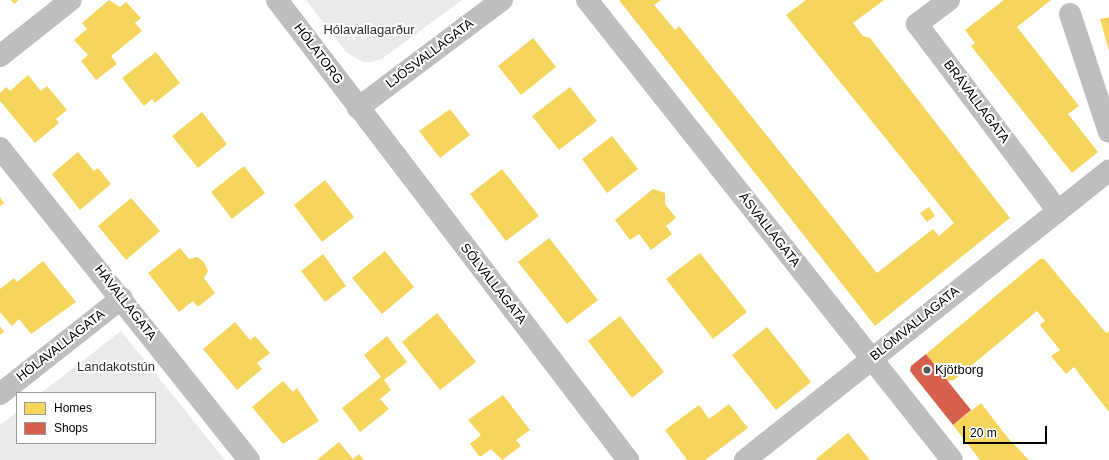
<!DOCTYPE html>
<html>
<head>
<meta charset="utf-8">
<style>
	body { margin:0 }
	#map { position:relative; width:1109px; height:460px; overflow:hidden; background:#fff; font-family:Helvetica,sans-serif }
	div>[style] { position:absolute }
	.green>* { inset:0; background:#eaeaea }
	.homes>* { inset:0; background:#f6d55c }
	.shops>* { inset:0; background:#d6604d }
	.minor>* { height:22px; margin:-11px; padding:0 11px; transform-origin:11px; border-radius:11px; background:#bebebe }
	.dots>* { width:11px; height:11px; translate:-50% -50%; box-sizing:border-box; border:2px solid #fff; border-radius:50% }
	span { translate:-50% -50%; white-space:nowrap; text-align:center; line-height:1.15; -webkit-text-stroke:4px #fff; paint-order:stroke }
	.park-label { font-size:13px; color:#2f2f2f }
	.street-label { font-size:13px; color:#000 }
	.poi-label { font-size:13px; color:#000 }
	.left { translate:0 -50%; text-align:left }
	.legend { position:absolute; left:16px; top:392px; width:140px; height:52px; box-sizing:border-box; background:#fff; border:1px solid #999; margin:0; padding:5px 7px; list-style:none; font-size:12px; color:#000 }
	.legend li { display:flex; align-items:center; gap:8px; height:20px }
	.legend b { width:20px; border:1px solid #999 }
	.scale { position:absolute; left:963px; top:426px; width:84px; height:18px; box-sizing:border-box; border:2px solid #000; border-top:0; padding-left:5px; font-size:12px; line-height:14px; white-space:nowrap; color:#000; -webkit-text-stroke:3px #fff; paint-order:stroke }
</style>
</head>
<body>
<div id="map">
	<div class="green">
		<i style="clip-path:polygon(306px 0,462px 0,382px 59px,372px 62px,363px 62px,346px 52px)"></i>
		<i style="clip-path:polygon(121px 331px,225px 460px,0 460px,0 425px,17px 412px,17px 443px,155px 443px,155px 393px,41px 393px)"></i>
	</div>
	<div class="homes">
		<i style="clip-path:polygon(11px 0,19px 0,14px 4px)"></i>
		<i style="clip-path:polygon(109px 0,120px 7px,126px 2px,141px 18px,135px 23px,142px 31px,111px 56px,117px 64px,96px 80px,81px 61px,88px 55px,74px 40px,87px 29px,82px 23px)"></i>
		<i style="clip-path:polygon(619px 0,661px 0,654px 5px,675px 30px,679px 26px,877px 273px,933px 229px,939px 236px,954px 223px,786px 15px,806px 0,884px 0,853px 23px,863px 36px,870px 38px,1010px 218px,875px 326px)"></i>
		<i style="clip-path:polygon(1004px 0,1051px 0,1017px 27px,1079px 106px,1068px 114px,1098px 152px,1072px 173px,971px 46px,975px 43px,965px 30px)"></i>
		<i style="clip-path:polygon(1109px 17px,1109px 51px,1100px 19px)"></i>
		<i style="clip-path:polygon(533px 38px,556px 67px,521px 95px,498px 66px)"></i>
		<i style="clip-path:polygon(156px 52px,180px 83px,155px 103px,152px 99px,144px 106px,122px 78px)"></i>
		<i style="clip-path:polygon(28px 75px,41px 91px,47px 86px,67px 110px,56px 119px,59px 123px,35px 143px,0 101px,0 93px,6px 87px,10px 91px)"></i>
		<i style="clip-path:polygon(570px 87px,597px 121px,559px 150px,532px 116px)"></i>
		<i style="clip-path:polygon(450px 109px,470px 135px,440px 158px,419px 131px)"></i>
		<i style="clip-path:polygon(202px 112px,227px 144px,198px 168px,172px 136px)"></i>
		<i style="clip-path:polygon(612px 136px,638px 169px,607px 193px,582px 159px)"></i>
		<i style="clip-path:polygon(78px 152px,94px 171px,98px 168px,111px 184px,80px 210px,52px 174px)"></i>
		<i style="clip-path:polygon(244px 166px,265px 193px,232px 219px,211px 192px)"></i>
		<i style="clip-path:polygon(502px 169px,539px 216px,506px 241px,470px 194px)"></i>
		<i style="clip-path:polygon(325px 180px,354px 217px,322px 242px,294px 205px)"></i>
		<i style="clip-path:polygon(653px 189px,665px 193px,665px 204px,676px 218px,666px 226px,672px 234px,651px 250px,639px 234px,630px 240px,615px 220px)"></i>
		<i style="clip-path:polygon(0 197px,4px 203px,0 206px)"></i>
		<i style="clip-path:polygon(131px 198px,160px 231px,126px 260px,98px 226px)"></i>
		<i style="clip-path:polygon(929px 207px,935px 216px,927px 222px,920px 213px)"></i>
		<i style="clip-path:polygon(549px 238px,598px 300px,567px 324px,518px 262px)"></i>
		<i style="clip-path:polygon(180px 248px,189px 259px,197px 257px,204px 262px,208px 271px,204px 278px,215px 293px,198px 307px,193px 301px,179px 312px,148px 273px)"></i>
		<i style="clip-path:polygon(385px 251px,414px 287px,382px 314px,352px 278px)"></i>
		<i style="clip-path:polygon(700px 253px,747px 312px,713px 339px,666px 279px)"></i>
		<i style="clip-path:polygon(323px 254px,346px 286px,325px 302px,301px 271px)"></i>
		<i style="clip-path:polygon(1040px 259px,1044px 259px,1106px 333px,1109px 331px,1109px 412px,1074px 367px,1066px 374px,1051px 356px,1060px 350px,1040px 325px,1045px 321px,1037px 311px,954px 380px,947px 381px,926px 354px)"></i>
		<i style="clip-path:polygon(43px 261px,76px 302px,31px 334px,19px 319px,12px 326px,0 312px,0 289px,14px 278px,17px 282px)"></i>
		<i style="clip-path:polygon(437px 313px,476px 362px,440px 390px,402px 342px)"></i>
		<i style="clip-path:polygon(620px 316px,664px 372px,632px 398px,588px 341px)"></i>
		<i style="clip-path:polygon(235px 322px,250px 340px,255px 336px,270px 353px,257px 363px,262px 369px,237px 390px,203px 349px)"></i>
		<i style="clip-path:polygon(0 326px,4px 332px,0 335px)"></i>
		<i style="clip-path:polygon(767px 327px,811px 382px,776px 410px,732px 355px)"></i>
		<i style="clip-path:polygon(387px 336px,407px 362px,384px 380px,391px 390px,380px 399px,389px 409px,360px 432px,342px 408px,381px 377px,364px 355px)"></i>
		<i style="clip-path:polygon(283px 381px,293px 392px,297px 388px,319px 421px,283px 444px,252px 407px)"></i>
		<i style="clip-path:polygon(503px 395px,530px 430px,516px 440px,521px 446px,502px 460px,491px 449px,480px 457px,470px 444px,481px 435px,468px 420px)"></i>
		<i style="clip-path:polygon(981px 403px,1008px 438px,1029px 460px,980px 460px,953px 425px)"></i>
		<i style="clip-path:polygon(729px 404px,748px 428px,705px 460px,687px 460px,665px 430px,699px 405px,709px 419px)"></i>
		<i style="clip-path:polygon(848px 433px,870px 460px,817px 460px,816px 459px)"></i>
		<i style="clip-path:polygon(339px 442px,353px 459px,359px 454px,364px 460px,317px 460px)"></i>
	</div>
	<div class="shops">
		<i style="clip-path:polygon(926px 354px,971px 410px,953px 425px,910px 371px,911px 366px)"></i>
	</div>
	<div class="minor">
		<i style="left:277px;top:0;width:579px;rotate:52.65deg"></i>
		<i style="left:587px;top:0;width:587px;rotate:51.57deg"></i>
		<i style="left:949px;top:0;width:40px;rotate:143deg"></i>
		<i style="left:917px;top:24px;width:234px;rotate:53deg"></i>
		<i style="left:1070px;top:14px;width:124px;rotate:71.7deg"></i>
		<i style="left:0;top:56px;width:90px;rotate:-38.3deg"></i>
		<i style="left:358px;top:108px;width:180px;rotate:-36.9deg"></i>
		<i style="left:0;top:148px;width:399px;rotate:51.4deg"></i>
		<i style="left:0;top:394px;width:155px;rotate:-38.2deg"></i>
		<i style="left:745px;top:460px;width:465px;rotate:-38.5deg"></i>
	</div>
	<div class="dots">
		<i style="left:927px;top:370px;background:#595959"></i>
	</div>
	<div class="park-label">
		<span style="left:369px;top:30px">Hólavallagarður</span>
		<span style="left:116px;top:367px">Landakotstún</span>
	</div>
	<div class="street-label">
		<span style="left:318px;top:54px;rotate:53deg">HÓLATORG</span>
		<span style="left:430px;top:54px;rotate:-37deg">LJÓSVALLAGATA</span>
		<span style="left:976px;top:102px;rotate:53deg">BRÁVALLAGATA</span>
		<span style="left:769px;top:230px;rotate:52deg">ÁSVALLAGATA</span>
		<span style="left:493px;top:284px;rotate:52deg">SÓLVALLAGATA</span>
		<span style="left:125px;top:303px;rotate:52deg">HÁVALLAGATA</span>
		<span style="left:915px;top:324px;rotate:-39deg">BLÓMVALLAGATA</span>
		<span style="left:61px;top:346px;rotate:-38deg">HÓLAVALLAGATA</span>
	</div>
	<div class="poi-label">
		<span class="left" style="left:935px;top:370px">Kjötborg</span>
	</div>
	<ul class="legend">
	<li><b style="height:11px;background:#f6d55c"></b>Homes</li>
	<li><b style="height:11px;background:#d6604d"></b>Shops</li>
	</ul>
	<div class="scale">20 m</div>
</div>
</body>
</html>
